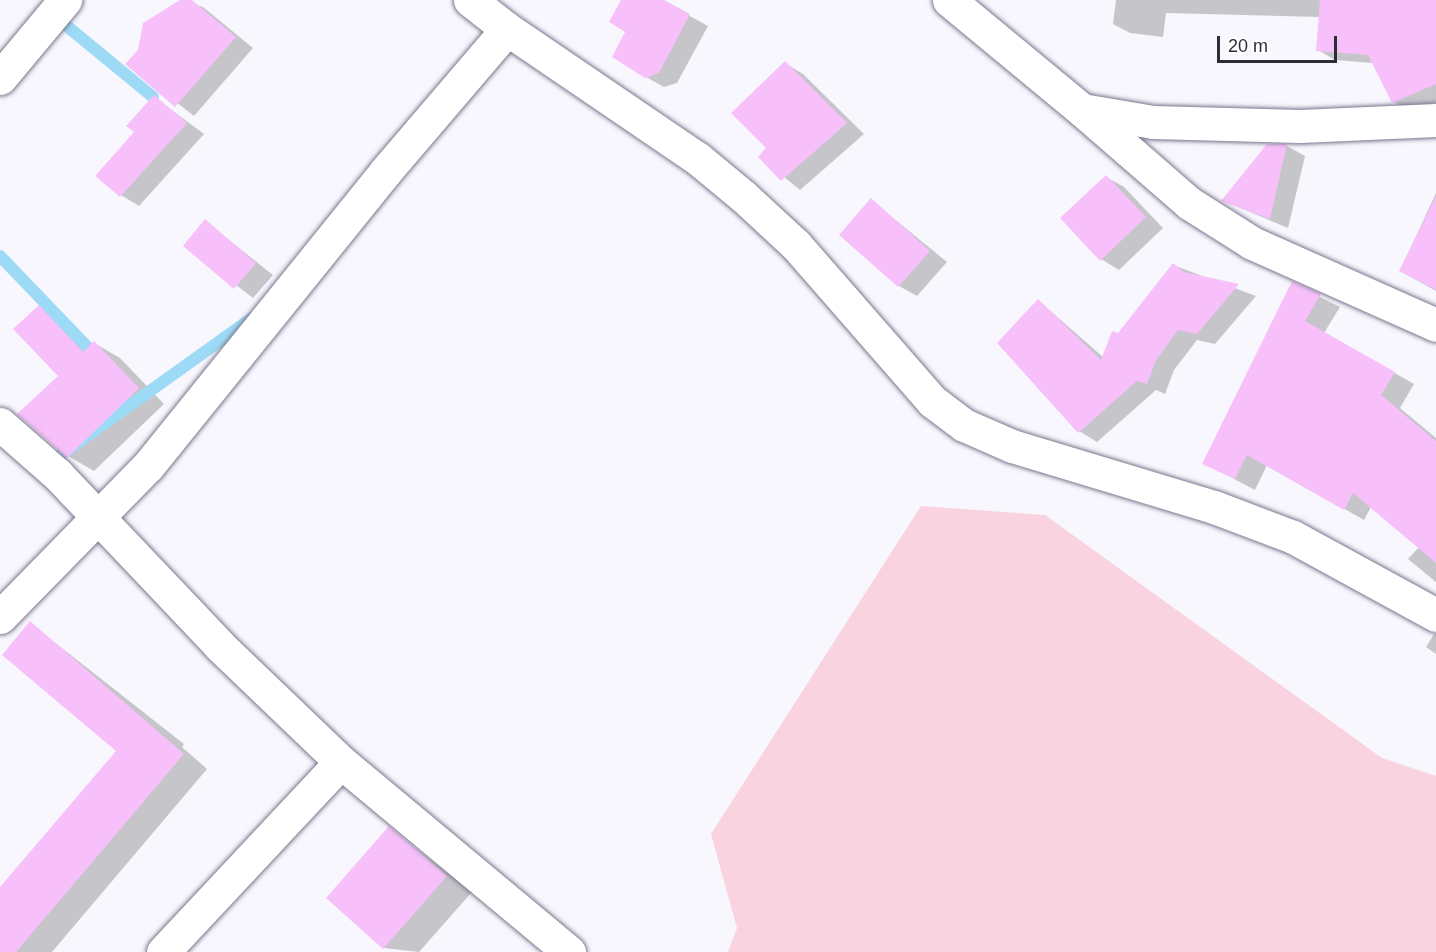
<!DOCTYPE html>
<html>
<head>
<meta charset="utf-8">
<style>
	body { margin:0 }
	#map { position:relative; width:1436px; height:952px; overflow:hidden; background:#f8f7fd; font-family:Helvetica,sans-serif }
	div>[style] { position:absolute }
	.green>* { inset:0; background:#f9d3df }
	.shadow>* { inset:0; background:#0003 }
	.stream>* { height:12px; margin:-6px; padding:0 6px; transform-origin:6px; border-radius:6px; background:#9ddaf6 }
	.building>* { inset:0; background:#f7c0fa }
	.roads { filter:drop-shadow(0 0 2px #7b778f) drop-shadow(0 0 2px #7b778f) }
	.street>* { height:33px; margin:-16.5px; padding:0 16.5px; transform-origin:16.5px; border-radius:16.5px; background:#fff }
	span { translate:-50% -50%; white-space:nowrap; text-align:center; line-height:1.15; -webkit-text-stroke:6px #fff; paint-order:stroke }
	.scale { position:absolute; left:1217px; top:36px; width:120px; height:27px; box-sizing:border-box; border:3px solid #2e2c36; border-top:0; padding-left:8px; font-size:18px; line-height:21px; white-space:nowrap; color:#2e2c36; -webkit-text-stroke:4px #fff; paint-order:stroke }
</style>
</head>
<body>
<div id="map">
	<div class="green">
		<i style="clip-path:polygon(921px 506px,1045px 515px,1382px 758px,1436px 776px,1436px 952px,728px 952px,737px 928px,711px 834px)"></i>
	</div>
	<div class="shadow">
		<i style="clip-path:polygon(182px 0,203px 7px,253px 48px,194px 116px,127px 64px,139px 51px,144px 24px)"></i>
		<i style="clip-path:polygon(623px 0,661px 0,708px 26px,677px 83px,664px 87px,646px 77px,627px 31px)"></i>
		<i style="clip-path:polygon(1116px 0,1436px 0,1436px 102px,1411px 112px,1394px 102px,1373px 63px,1335px 60px,1318px 50px,1320px 17px,1166px 13px,1163px 37px,1130px 33px,1113px 24px)"></i>
		<i style="clip-path:polygon(785px 63px,803px 74px,864px 134px,800px 190px,760px 157px,768px 148px)"></i>
		<i style="clip-path:polygon(154px 97px,204px 134px,139px 206px,121px 195px,136px 132px)"></i>
		<i style="clip-path:polygon(1267px 145px,1287px 146px,1305px 156px,1288px 228px,1224px 201px)"></i>
		<i style="clip-path:polygon(1106px 177px,1124px 187px,1163px 228px,1119px 270px,1101px 259px)"></i>
		<i style="clip-path:polygon(1436px 193px,1436px 291px,1400px 271px)"></i>
		<i style="clip-path:polygon(871px 200px,947px 262px,917px 296px,899px 286px)"></i>
		<i style="clip-path:polygon(205px 221px,273px 275px,253px 298px,185px 246px)"></i>
		<i style="clip-path:polygon(1173px 265px,1256px 296px,1215px 344px,1197px 340px,1174px 370px,1165px 394px,1156px 390px,1097px 442px,1079px 431px,1039px 301px,1103px 357px)"></i>
		<i style="clip-path:polygon(1292px 283px,1340px 307px,1324px 333px,1414px 384px,1400px 408px,1436px 438px,1436px 582px,1408px 559px,1419px 547px,1371px 507px,1364px 520px,1267px 465px,1255px 490px,1204px 463px)"></i>
		<i style="clip-path:polygon(39px 306px,65px 321px,90px 348px,94px 343px,120px 358px,164px 404px,94px 471px,68px 456px,60px 376px)"></i>
		<i style="clip-path:polygon(30px 623px,184px 744px,182px 747px,207px 769px,52px 952px,17px 952px,0 938px,0 890px,118px 751px)"></i>
		<i style="clip-path:polygon(1434px 634px,1436px 634px,1436px 654px,1426px 647px)"></i>
		<i style="clip-path:polygon(389px 828px,472px 892px,419px 952px,384px 948px)"></i>
	</div>
	<div class="stream">
		<i style="left:68px;top:27px;width:110px;rotate:39.5deg"></i>
		<i style="left:0;top:256px;width:143px;rotate:46.1deg"></i>
		<i style="left:48px;top:464px;width:252px;rotate:-35.6deg"></i>
	</div>
	<div class="building">
		<i style="clip-path:polygon(180px 0,192px 0,236px 37px,175px 107px,125px 64px,138px 50px,143px 23px)"></i>
		<i style="clip-path:polygon(621px 0,664px 0,690px 14px,659px 73px,645px 78px,612px 57px,625px 32px,609px 22px)"></i>
		<i style="clip-path:polygon(1320px 0,1436px 0,1436px 84px,1392px 103px,1368px 55px,1316px 51px)"></i>
		<i style="clip-path:polygon(785px 61px,847px 123px,781px 181px,758px 157px,766px 148px,731px 113px)"></i>
		<i style="clip-path:polygon(154px 95px,187px 123px,120px 197px,95px 176px,134px 132px,126px 126px)"></i>
		<i style="clip-path:polygon(1267px 144px,1287px 144px,1270px 219px,1221px 201px)"></i>
		<i style="clip-path:polygon(1106px 175px,1146px 217px,1100px 261px,1060px 218px)"></i>
		<i style="clip-path:polygon(1436px 196px,1436px 290px,1399px 271px)"></i>
		<i style="clip-path:polygon(871px 198px,930px 251px,898px 287px,839px 235px)"></i>
		<i style="clip-path:polygon(205px 219px,256px 263px,234px 289px,183px 246px)"></i>
		<i style="clip-path:polygon(1173px 263px,1184px 272px,1239px 284px,1197px 334px,1178px 330px,1156px 360px,1147px 384px,1137px 381px,1078px 433px,997px 343px,1038px 299px,1101px 360px,1112px 331px,1118px 333px)"></i>
		<i style="clip-path:polygon(1292px 281px,1321px 294px,1305px 321px,1395px 372px,1381px 395px,1436px 441px,1436px 563px,1353px 493px,1344px 510px,1247px 455px,1235px 479px,1202px 464px)"></i>
		<i style="clip-path:polygon(39px 305px,83px 352px,94px 341px,139px 388px,67px 458px,17px 414px,58px 376px,13px 329px)"></i>
		<i style="clip-path:polygon(30px 621px,184px 754px,16px 952px,0 952px,0 887px,116px 751px,2px 655px)"></i>
		<i style="clip-path:polygon(389px 826px,447px 876px,383px 949px,326px 898px)"></i>
	</div>
	<div class="roads">
		<div class="street">
			<i style="left:949px;top:0;width:173px;rotate:39.6deg"></i>
			<i style="left:1082px;top:110px;width:72px;rotate:9.6deg"></i>
			<i style="left:1153px;top:122px;width:147px;rotate:1.6deg"></i>
			<i style="left:1300px;top:126px;width:136px;rotate:-2.5deg"></i>
			<i style="left:507px;top:29px;width:230px;rotate:34.2deg"></i>
			<i style="left:697px;top:158px;width:60px;rotate:39.6deg"></i>
			<i style="left:743px;top:196px;width:72px;rotate:42.8deg"></i>
			<i style="left:796px;top:245px;width:207px;rotate:48.9deg"></i>
			<i style="left:932px;top:401px;width:40px;rotate:37deg"></i>
			<i style="left:964px;top:425px;width:52px;rotate:23.6deg"></i>
			<i style="left:1012px;top:446px;width:211px;rotate:16.8deg"></i>
			<i style="left:1214px;top:507px;width:85px;rotate:20.8deg"></i>
			<i style="left:1293px;top:537px;width:163px;rotate:28.6deg"></i>
			<i style="left:0;top:78px;width:102px;rotate:-50.2deg"></i>
			<i style="left:1082px;top:110px;width:142px;rotate:41deg"></i>
			<i style="left:1189px;top:203px;width:75px;rotate:32.4deg"></i>
			<i style="left:1252px;top:243px;width:201px;rotate:24deg"></i>
			<i style="left:0;top:424px;width:76px;rotate:41.3deg"></i>
			<i style="left:57px;top:474px;width:237px;rotate:46.5deg"></i>
			<i style="left:220px;top:646px;width:168px;rotate:43.8deg"></i>
			<i style="left:341px;top:762px;width:297px;rotate:39.8deg"></i>
			<i style="left:0;top:617px;width:211px;rotate:-45.6deg"></i>
			<i style="left:148px;top:466px;width:378px;rotate:-51.1deg"></i>
			<i style="left:385px;top:172px;width:188px;rotate:-49.5deg"></i>
			<i style="left:507px;top:29px;width:47px;rotate:-141.9deg"></i>
			<i style="left:163px;top:952px;width:260px;rotate:-46.9deg"></i>
		</div>
	</div>
	<div class="scale">20 m</div>
</div>
</body>
</html>
